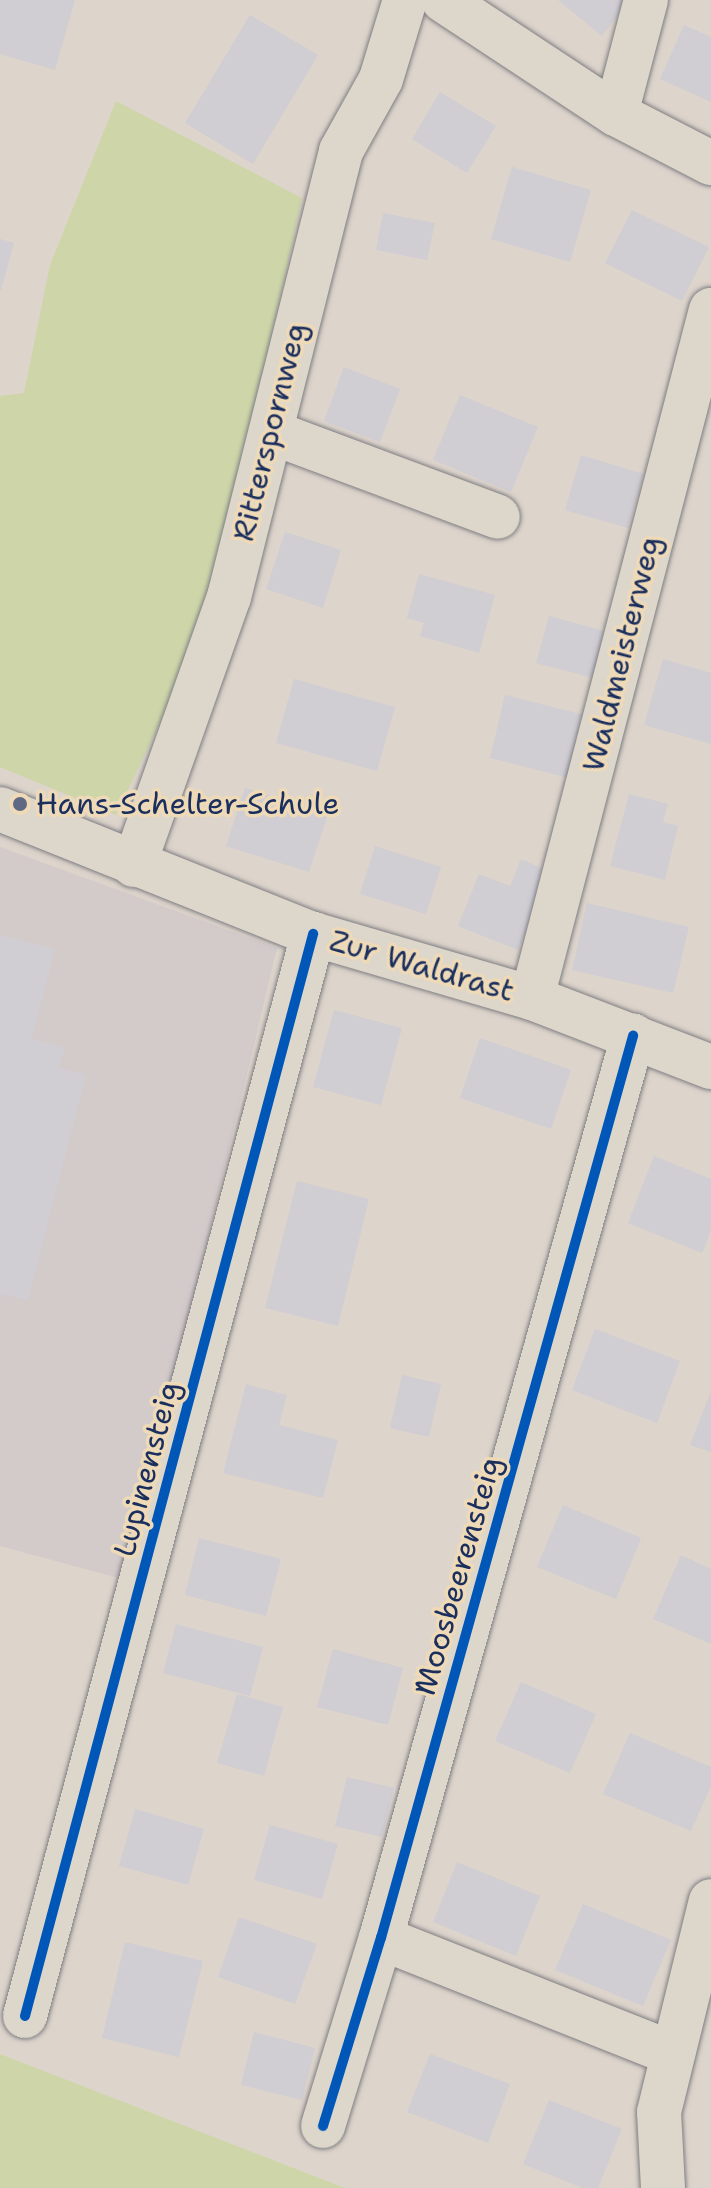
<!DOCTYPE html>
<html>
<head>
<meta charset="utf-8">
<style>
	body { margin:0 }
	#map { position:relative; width:711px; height:2188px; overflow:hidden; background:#ddd4cb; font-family:"Shantell Sans",sans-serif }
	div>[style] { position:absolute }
	.built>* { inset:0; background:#d3caca }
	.green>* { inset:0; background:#ced6a9 }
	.building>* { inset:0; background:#d0cdd3 }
	.roads { filter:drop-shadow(0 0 2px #7e7e83) drop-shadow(0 0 2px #7e7e83) }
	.minor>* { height:44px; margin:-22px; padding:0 22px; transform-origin:22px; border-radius:22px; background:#ddd6ca }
	.cycleway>* { height:10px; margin:-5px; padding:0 5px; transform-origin:5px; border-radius:5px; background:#0057b8 }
	.dots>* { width:22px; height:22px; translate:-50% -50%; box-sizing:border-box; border:4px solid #efdab8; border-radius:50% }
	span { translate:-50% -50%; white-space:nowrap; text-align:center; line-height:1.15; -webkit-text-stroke:7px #efdab8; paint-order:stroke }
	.street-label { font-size:30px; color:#1b2f5e }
	.poi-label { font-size:30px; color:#1b2f5e }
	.left { translate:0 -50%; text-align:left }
</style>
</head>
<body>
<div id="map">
	<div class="built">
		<i style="clip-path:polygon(0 847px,277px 948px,126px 1580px,0 1546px)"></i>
	</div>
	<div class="green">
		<i style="clip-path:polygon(116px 101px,302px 198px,225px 547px,179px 683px,116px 815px,0 767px,0 396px,24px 393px,50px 265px)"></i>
		<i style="clip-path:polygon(0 2054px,345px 2188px,0 2188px)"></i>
	</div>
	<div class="building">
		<i style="clip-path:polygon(0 0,75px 0,55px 70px,0 54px)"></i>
		<i style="clip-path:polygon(558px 0,629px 0,602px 36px)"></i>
		<i style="clip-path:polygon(250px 15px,318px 55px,253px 164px,185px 123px)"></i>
		<i style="clip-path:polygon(684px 25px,711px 37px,711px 102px,660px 79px)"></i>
		<i style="clip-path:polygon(440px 92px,496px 126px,467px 173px,412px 139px)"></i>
		<i style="clip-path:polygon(512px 167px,591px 190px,570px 262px,491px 239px)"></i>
		<i style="clip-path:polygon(632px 210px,709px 247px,682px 301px,605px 263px)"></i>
		<i style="clip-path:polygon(383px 213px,435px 223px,427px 260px,376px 250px)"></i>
		<i style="clip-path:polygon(0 239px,14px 243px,1px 290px,0 290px)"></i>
		<i style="clip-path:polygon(344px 367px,400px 389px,380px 442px,324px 421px)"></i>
		<i style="clip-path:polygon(460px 395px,538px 427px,511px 492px,433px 460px)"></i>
		<i style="clip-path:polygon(581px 455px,644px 474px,628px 528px,565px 510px)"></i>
		<i style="clip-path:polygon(285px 532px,341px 550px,323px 608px,266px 589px)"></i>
		<i style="clip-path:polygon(419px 574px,495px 595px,479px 653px,420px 636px,424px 623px,407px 618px)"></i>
		<i style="clip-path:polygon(549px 616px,605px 631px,593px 678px,536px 663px)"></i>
		<i style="clip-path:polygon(663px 659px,711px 673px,711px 744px,644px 725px)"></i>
		<i style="clip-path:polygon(294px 679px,395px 707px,377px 771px,276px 743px)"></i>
		<i style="clip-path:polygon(505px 695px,588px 716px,572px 779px,490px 758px)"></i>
		<i style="clip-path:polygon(245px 788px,328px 814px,309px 872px,226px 846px)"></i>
		<i style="clip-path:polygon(629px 794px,668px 804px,663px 822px,678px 826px,665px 880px,610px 866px)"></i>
		<i style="clip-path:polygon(375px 846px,441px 867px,426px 914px,360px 894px)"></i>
		<i style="clip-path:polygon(521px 859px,550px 872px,518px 950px,458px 926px,479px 874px,510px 886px)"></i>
		<i style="clip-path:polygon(587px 903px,689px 927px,673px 993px,572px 970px)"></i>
		<i style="clip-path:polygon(0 935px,55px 949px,32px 1039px,65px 1048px,59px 1068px,86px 1075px,28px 1301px,0 1294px)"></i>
		<i style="clip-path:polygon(334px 1010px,402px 1028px,381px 1105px,313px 1087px)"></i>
		<i style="clip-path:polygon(480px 1038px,571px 1070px,551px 1129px,460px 1098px)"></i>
		<i style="clip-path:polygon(654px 1156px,711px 1179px,711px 1230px,702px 1253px,628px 1223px)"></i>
		<i style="clip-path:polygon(297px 1181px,369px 1199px,338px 1326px,265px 1308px)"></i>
		<i style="clip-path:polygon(595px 1329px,680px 1361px,657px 1423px,572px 1390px)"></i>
		<i style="clip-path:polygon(402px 1375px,441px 1384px,429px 1437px,390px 1428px)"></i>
		<i style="clip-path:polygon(246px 1384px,287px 1395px,279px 1425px,338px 1440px,323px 1498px,223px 1473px)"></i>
		<i style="clip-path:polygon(711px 1391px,711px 1452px,690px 1445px)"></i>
		<i style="clip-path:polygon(563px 1505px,641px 1538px,616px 1599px,537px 1567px)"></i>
		<i style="clip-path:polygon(199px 1538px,281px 1559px,266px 1616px,185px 1595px)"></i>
		<i style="clip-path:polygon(681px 1555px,711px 1569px,711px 1644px,653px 1619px)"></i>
		<i style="clip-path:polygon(176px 1624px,263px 1647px,250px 1696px,163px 1673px)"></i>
		<i style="clip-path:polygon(333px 1649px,403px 1668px,388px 1725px,317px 1707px)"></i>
		<i style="clip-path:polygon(521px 1682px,596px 1714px,570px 1773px,495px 1741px)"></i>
		<i style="clip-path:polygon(237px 1694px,283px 1707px,264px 1776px,217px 1763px)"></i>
		<i style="clip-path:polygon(630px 1733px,711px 1767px,711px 1786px,691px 1831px,603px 1794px)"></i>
		<i style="clip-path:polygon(347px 1777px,394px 1788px,382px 1837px,335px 1826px)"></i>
		<i style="clip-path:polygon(135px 1809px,204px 1829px,188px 1885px,119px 1866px)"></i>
		<i style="clip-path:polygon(270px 1825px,338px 1844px,322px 1899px,254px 1880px)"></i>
		<i style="clip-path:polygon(457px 1862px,540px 1896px,516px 1956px,433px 1922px)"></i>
		<i style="clip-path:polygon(583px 1904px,671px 1940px,643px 2006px,555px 1970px)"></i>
		<i style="clip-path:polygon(239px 1917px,317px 1944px,295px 2004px,218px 1977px)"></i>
		<i style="clip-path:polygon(125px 1942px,203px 1961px,179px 2057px,102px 2038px)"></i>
		<i style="clip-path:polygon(254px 2032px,315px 2048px,302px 2100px,241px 2085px)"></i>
		<i style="clip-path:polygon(430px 2054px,510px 2084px,488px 2143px,407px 2112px)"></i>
		<i style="clip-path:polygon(549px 2100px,622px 2129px,598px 2188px,583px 2188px,523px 2164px)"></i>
	</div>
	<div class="roads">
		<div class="minor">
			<i style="left:443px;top:0;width:207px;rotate:33.4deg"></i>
			<i style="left:616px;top:114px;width:107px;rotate:27.3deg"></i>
			<i style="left:616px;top:114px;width:118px;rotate:-75.3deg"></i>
			<i style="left:271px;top:432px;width:242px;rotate:20.5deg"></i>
			<i style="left:0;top:809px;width:337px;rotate:21.8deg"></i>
			<i style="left:313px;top:934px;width:228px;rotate:16.3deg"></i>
			<i style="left:532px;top:998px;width:192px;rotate:21.1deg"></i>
			<i style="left:134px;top:865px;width:284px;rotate:-70.5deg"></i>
			<i style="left:229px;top:597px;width:460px;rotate:-75.9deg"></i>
			<i style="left:341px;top:151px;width:82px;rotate:-60.9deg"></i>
			<i style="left:381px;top:79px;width:83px;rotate:-73.1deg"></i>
			<i style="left:532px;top:998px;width:711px;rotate:-75.42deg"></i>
			<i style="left:381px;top:1938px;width:312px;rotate:21.6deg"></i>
			<i style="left:25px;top:2016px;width:1120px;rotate:-75.09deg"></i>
			<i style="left:323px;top:2126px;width:197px;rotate:-72.9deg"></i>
			<i style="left:381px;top:1938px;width:937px;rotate:-74.39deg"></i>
			<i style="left:663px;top:2188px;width:76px;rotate:-93deg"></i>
			<i style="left:659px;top:2112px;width:217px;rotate:-76.2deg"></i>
		</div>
	</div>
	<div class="cycleway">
		<i style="left:25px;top:2016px;width:1120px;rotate:-75.09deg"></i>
		<i style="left:323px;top:2126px;width:197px;rotate:-72.9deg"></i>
		<i style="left:381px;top:1938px;width:937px;rotate:-74.39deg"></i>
	</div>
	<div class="dots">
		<i style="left:20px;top:804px;background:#5f6984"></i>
	</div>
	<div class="street-label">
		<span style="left:270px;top:432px;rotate:-76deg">Ritterspornweg</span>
		<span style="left:622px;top:654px;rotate:-76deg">Waldmeisterweg</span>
		<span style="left:422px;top:966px;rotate:16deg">Zur Waldrast</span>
		<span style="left:147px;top:1469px;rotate:-75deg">Lupinensteig</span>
		<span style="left:458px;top:1576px;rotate:-74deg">Moosbeerensteig</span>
	</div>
	<div class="poi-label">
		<span class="left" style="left:36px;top:804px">Hans-Schelter-Schule</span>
	</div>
</div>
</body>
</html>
